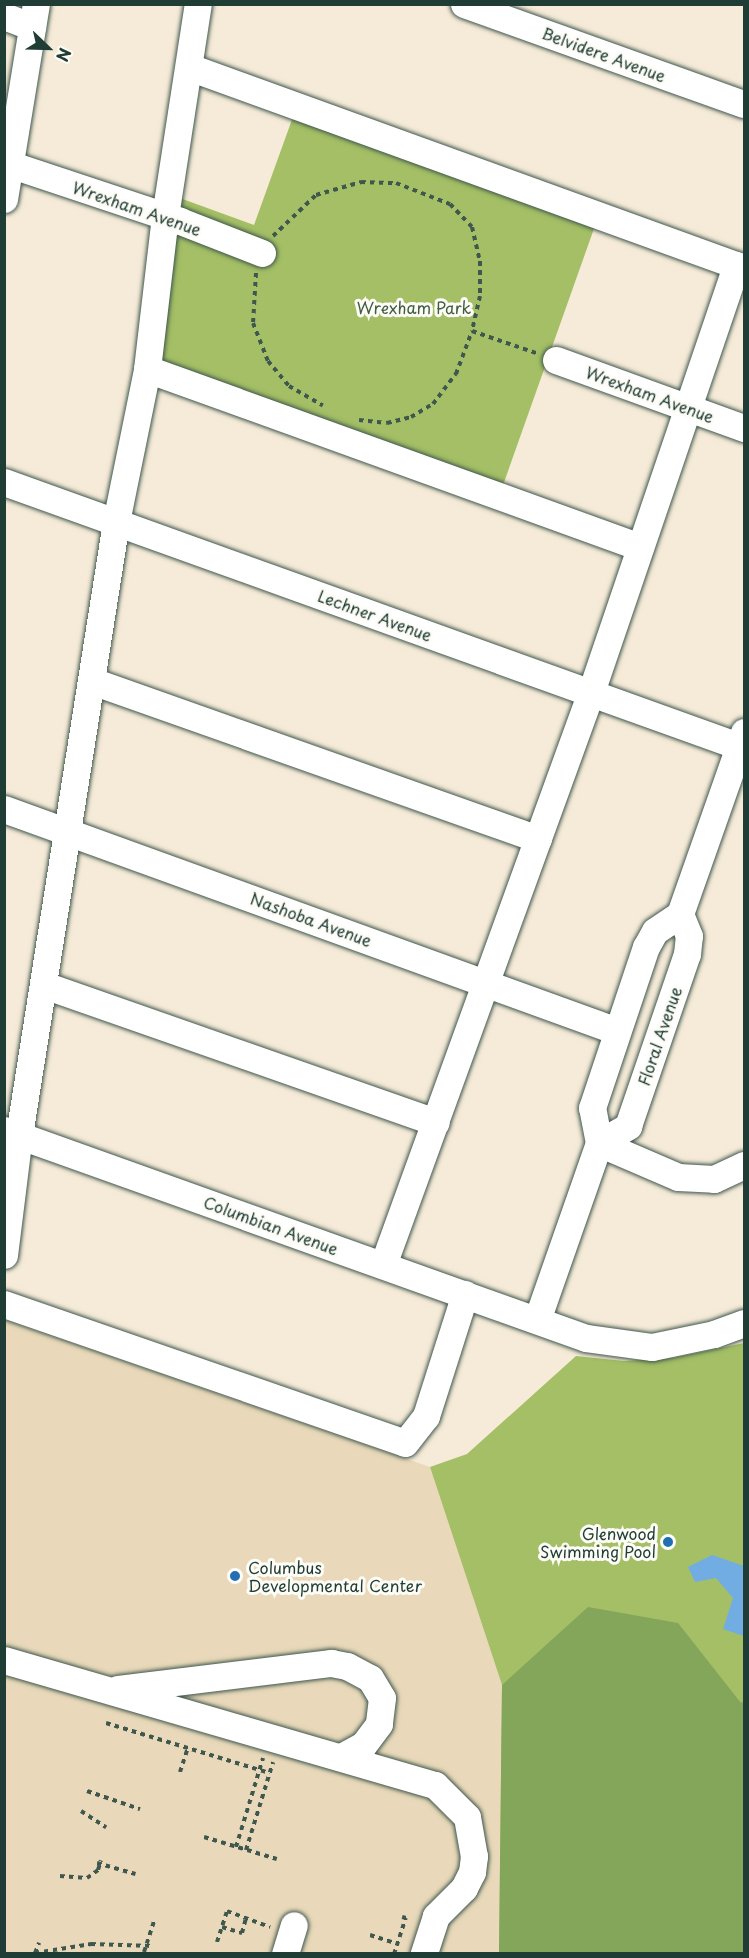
<!DOCTYPE html>
<html>
<head>
<meta charset="utf-8">
<style>
	body { margin:0 }
	#map { position:relative; width:749px; height:1958px; overflow:hidden; background:#f6ebd8; font-family:"Playpen Sans",sans-serif }
	div>[style] { position:absolute }
	.built>* { inset:0; background:#e9d9ba }
	.green>* { inset:0; background:#a4bf65 }
	.forest>* { inset:0; background:#83a65a }
	.water>* { inset:0; background:#71ade2 }
	.path>* { height:4px; margin-top:-2px; transform-origin:0; background:repeating-linear-gradient(90deg,#3f574d 0 4.5px,transparent 0 9px) }
	.roads { filter:drop-shadow(0 0 2px #3f574d) drop-shadow(0 0 2px #3f574d) }
	.minor>* { height:27px; margin:-13.5px; padding:0 13.5px; transform-origin:13.5px; border-radius:13.5px; background:#fff }
	.dots>* { width:16px; height:16px; translate:-50% -50%; box-sizing:border-box; border:3px solid #fdfcf7; border-radius:50% }
	span { translate:-50% -50%; white-space:nowrap; text-align:center; line-height:1.15; -webkit-text-stroke:6px #fdfcf7; paint-order:stroke }
	.street-label { font-size:16px; color:#1f3d34 }
	.park-label { font-size:16px; color:#405e40 }
	.poi-label { font-size:16px; color:#1f3d34 }
	.right { translate:-100% -50%; text-align:right }
	.left { translate:0 -50%; text-align:left }
	.frame { position:absolute; inset:0; border:6px solid #1f3d34; pointer-events:none }
	.north { position:absolute; left:18px; top:18px; width:60px; height:60px; -webkit-text-stroke:4px #fdfcf7; paint-order:stroke; rotate:113deg; font-size:16px; font-weight:700; line-height:24px; text-align:center; color:#1f3d34 }
	.north::after { content:''; display:block; margin:auto; width:21px; height:27px; background:#1f3d34; clip-path:polygon(50% 0,100% 100%,50% 72%,0 100%) }
</style>
</head>
<body>
<div id="map">
	<div class="built">
		<i style="clip-path:polygon(5px 1320px,430px 1467px,502px 1685px,499px 1953px,5px 1954px)"></i>
	</div>
	<div class="green">
		<i style="clip-path:polygon(294px 114px,596px 223px,502px 488px,151px 361px,177px 197px,254px 225px)"></i>
		<i style="clip-path:polygon(744px 1343px,744px 1953px,499px 1953px,502px 1685px,430px 1467px,467px 1454px,576px 1356px,624px 1361px,673px 1358px)"></i>
	</div>
	<div class="forest">
		<i style="clip-path:polygon(588px 1607px,678px 1623px,741px 1703px,744px 1701px,744px 1953px,499px 1953px,502px 1685px)"></i>
	</div>
	<div class="water">
		<i style="clip-path:polygon(712px 1555px,744px 1566px,744px 1636px,723px 1629px,733px 1598px,716px 1578px,695px 1582px,688px 1567px)"></i>
	</div>
	<div class="path">
		<i style="left:273px;top:236px;width:59px;rotate:-43.6deg"></i>
		<i style="left:316px;top:195px;width:47px;rotate:-16.1deg"></i>
		<i style="left:361px;top:182px;width:35px;rotate:2deg"></i>
		<i style="left:396px;top:183px;width:58px;rotate:21.3deg"></i>
		<i style="left:450px;top:204px;width:32px;rotate:46deg"></i>
		<i style="left:472px;top:227px;width:35px;rotate:77deg"></i>
		<i style="left:480px;top:261px;width:35px;rotate:90deg"></i>
		<i style="left:480px;top:296px;width:36px;rotate:103deg"></i>
		<i style="left:256px;top:273px;width:50px;rotate:93.4deg"></i>
		<i style="left:253px;top:323px;width:41px;rotate:68.5deg"></i>
		<i style="left:268px;top:361px;width:33px;rotate:50deg"></i>
		<i style="left:289px;top:386px;width:39px;rotate:30deg"></i>
		<i style="left:359px;top:420px;width:28px;rotate:6deg"></i>
		<i style="left:387px;top:423px;width:25px;rotate:-14deg"></i>
		<i style="left:411px;top:417px;width:26px;rotate:-31deg"></i>
		<i style="left:433px;top:404px;width:38px;rotate:-53deg"></i>
		<i style="left:456px;top:374px;width:46px;rotate:-69.6deg"></i>
		<i style="left:472px;top:331px;width:68px;rotate:19deg"></i>
		<i style="left:106px;top:1723px;width:171px;rotate:17deg"></i>
		<i style="left:180px;top:1772px;width:25px;rotate:-72deg"></i>
		<i style="left:87px;top:1791px;width:56px;rotate:18.8deg"></i>
		<i style="left:81px;top:1811px;width:30px;rotate:33deg"></i>
		<i style="left:204px;top:1837px;width:76px;rotate:16.8deg"></i>
		<i style="left:236px;top:1847px;width:93px;rotate:-73.1deg"></i>
		<i style="left:246px;top:1850px;width:92px;rotate:-72.9deg"></i>
		<i style="left:97px;top:1863px;width:40px;rotate:16deg"></i>
		<i style="left:60px;top:1876px;width:27px;rotate:4deg"></i>
		<i style="left:87px;top:1878px;width:14px;rotate:-36deg"></i>
		<i style="left:98px;top:1870px;width:10px;rotate:-73deg"></i>
		<i style="left:222px;top:1927px;width:21px;rotate:17deg"></i>
		<i style="left:242px;top:1933px;width:16px;rotate:-75deg"></i>
		<i style="left:370px;top:1935px;width:29px;rotate:18deg"></i>
		<i style="left:217px;top:1942px;width:33px;rotate:-72deg"></i>
		<i style="left:227px;top:1911px;width:46px;rotate:20.4deg"></i>
		<i style="left:144px;top:1952px;width:33px;rotate:-72deg"></i>
		<i style="left:35px;top:1953px;width:57px;rotate:-9.1deg"></i>
		<i style="left:91px;top:1944px;width:62px;rotate:1.8deg"></i>
		<i style="left:35px;top:1953px;width:11px;rotate:-68deg"></i>
		<i style="left:394px;top:1954px;width:38px;rotate:-72deg"></i>
		<i style="left:406px;top:1918px;width:4px;rotate:-166deg"></i>
	</div>
	<div class="roads">
		<div class="minor">
			<i style="left:464px;top:4px;width:297px;rotate:19.7deg"></i>
			<i style="left:4px;top:16px;width:30px;rotate:21deg"></i>
			<i style="left:189px;top:67px;width:590px;rotate:19.91deg"></i>
			<i style="left:12px;top:165px;width:177px;rotate:18.4deg"></i>
			<i style="left:180px;top:221px;width:88px;rotate:21.3deg"></i>
			<i style="left:4px;top:199px;width:198px;rotate:-80.7deg"></i>
			<i style="left:556px;top:360px;width:200px;rotate:19.9deg"></i>
			<i style="left:147px;top:369px;width:524px;rotate:19.85deg"></i>
			<i style="left:4px;top:482px;width:786px;rotate:19.77deg"></i>
			<i style="left:92px;top:681px;width:473px;rotate:19.5deg"></i>
			<i style="left:4px;top:809px;width:652px;rotate:19.91deg"></i>
			<i style="left:44px;top:985px;width:415px;rotate:19.3deg"></i>
			<i style="left:4px;top:1130px;width:618px;rotate:19.67deg"></i>
			<i style="left:586px;top:1338px;width:67px;rotate:7.8deg"></i>
			<i style="left:652px;top:1347px;width:63px;rotate:-11.8deg"></i>
			<i style="left:714px;top:1334px;width:32px;rotate:-20deg"></i>
			<i style="left:599px;top:1143px;width:34px;rotate:-30deg"></i>
			<i style="left:628px;top:1126px;width:182px;rotate:-71.1deg"></i>
			<i style="left:687px;top:954px;width:18px;rotate:-84deg"></i>
			<i style="left:689px;top:936px;width:24px;rotate:-112deg"></i>
			<i style="left:599px;top:1143px;width:86px;rotate:23.3deg"></i>
			<i style="left:678px;top:1177px;width:36px;rotate:3deg"></i>
			<i style="left:714px;top:1179px;width:33px;rotate:-25deg"></i>
			<i style="left:4px;top:1255px;width:121px;rotate:-82.9deg"></i>
			<i style="left:19px;top:1135px;width:621px;rotate:-81.01deg"></i>
			<i style="left:116px;top:522px;width:156px;rotate:-78.5deg"></i>
			<i style="left:147px;top:369px;width:154px;rotate:-83.3deg"></i>
			<i style="left:165px;top:216px;width:215px;rotate:-81.2deg"></i>
			<i style="left:383px;top:1265px;width:610px;rotate:-70.05deg"></i>
			<i style="left:591px;top:692px;width:451px;rotate:-71.2deg"></i>
			<i style="left:4px;top:1304px;width:424px;rotate:19.1deg"></i>
			<i style="left:405px;top:1443px;width:34px;rotate:-52deg"></i>
			<i style="left:426px;top:1416px;width:128px;rotate:-72.3deg"></i>
			<i style="left:537px;top:1320px;width:188px;rotate:-70.7deg"></i>
			<i style="left:599px;top:1143px;width:36px;rotate:-101deg"></i>
			<i style="left:592px;top:1108px;width:170px;rotate:-71.5deg"></i>
			<i style="left:646px;top:947px;width:18px;rotate:-61deg"></i>
			<i style="left:655px;top:931px;width:30px;rotate:-34deg"></i>
			<i style="left:680px;top:914px;width:193px;rotate:-70.6deg"></i>
			<i style="left:4px;top:1660px;width:449px;rotate:16.2deg"></i>
			<i style="left:435px;top:1785px;width:45px;rotate:45deg"></i>
			<i style="left:467px;top:1817px;width:40px;rotate:80deg"></i>
			<i style="left:474px;top:1856px;width:16px;rotate:97deg"></i>
			<i style="left:472px;top:1872px;width:18px;rotate:117deg"></i>
			<i style="left:464px;top:1888px;width:40px;rotate:135deg"></i>
			<i style="left:436px;top:1916px;width:40px;rotate:108deg"></i>
			<i style="left:118px;top:1689px;width:215px;rotate:-7deg"></i>
			<i style="left:331px;top:1663px;width:16px;rotate:11deg"></i>
			<i style="left:347px;top:1666px;width:26px;rotate:28deg"></i>
			<i style="left:370px;top:1678px;width:23px;rotate:59deg"></i>
			<i style="left:382px;top:1698px;width:26px;rotate:97deg"></i>
			<i style="left:379px;top:1724px;width:26px;rotate:127deg"></i>
			<i style="left:363px;top:1745px;width:23px;rotate:151deg"></i>
			<i style="left:285px;top:1954px;width:30px;rotate:-73deg"></i>
		</div>
	</div>
	<div class="dots">
		<i style="left:668px;top:1542px;background:#1f6fb2"></i>
		<i style="left:235px;top:1576px;background:#1f6fb2"></i>
	</div>
	<div class="street-label">
		<span style="left:604px;top:54px;rotate:20deg">Belvidere Avenue</span>
		<span style="left:137px;top:208px;rotate:19deg">Wrexham Avenue</span>
		<span style="left:650px;top:394px;rotate:20deg">Wrexham Avenue</span>
		<span style="left:375px;top:615px;rotate:20deg">Lechner Avenue</span>
		<span style="left:311px;top:919px;rotate:20deg">Nashoba Avenue</span>
		<span style="left:659px;top:1036px;rotate:-71deg">Floral Avenue</span>
		<span style="left:271px;top:1225px;rotate:20deg">Columbian Avenue</span>
	</div>
	<div class="park-label">
		<span style="left:414px;top:307px">Wrexham Park</span>
	</div>
	<div class="poi-label">
		<span class="right" style="left:656px;top:1542px">Glenwood<br>Swimming Pool</span>
		<span class="left" style="left:248px;top:1576px">Columbus<br>Developmental Center</span>
	</div>
	<div class="frame"></div>
	<div class="north">N</div>
</div>
</body>
</html>
